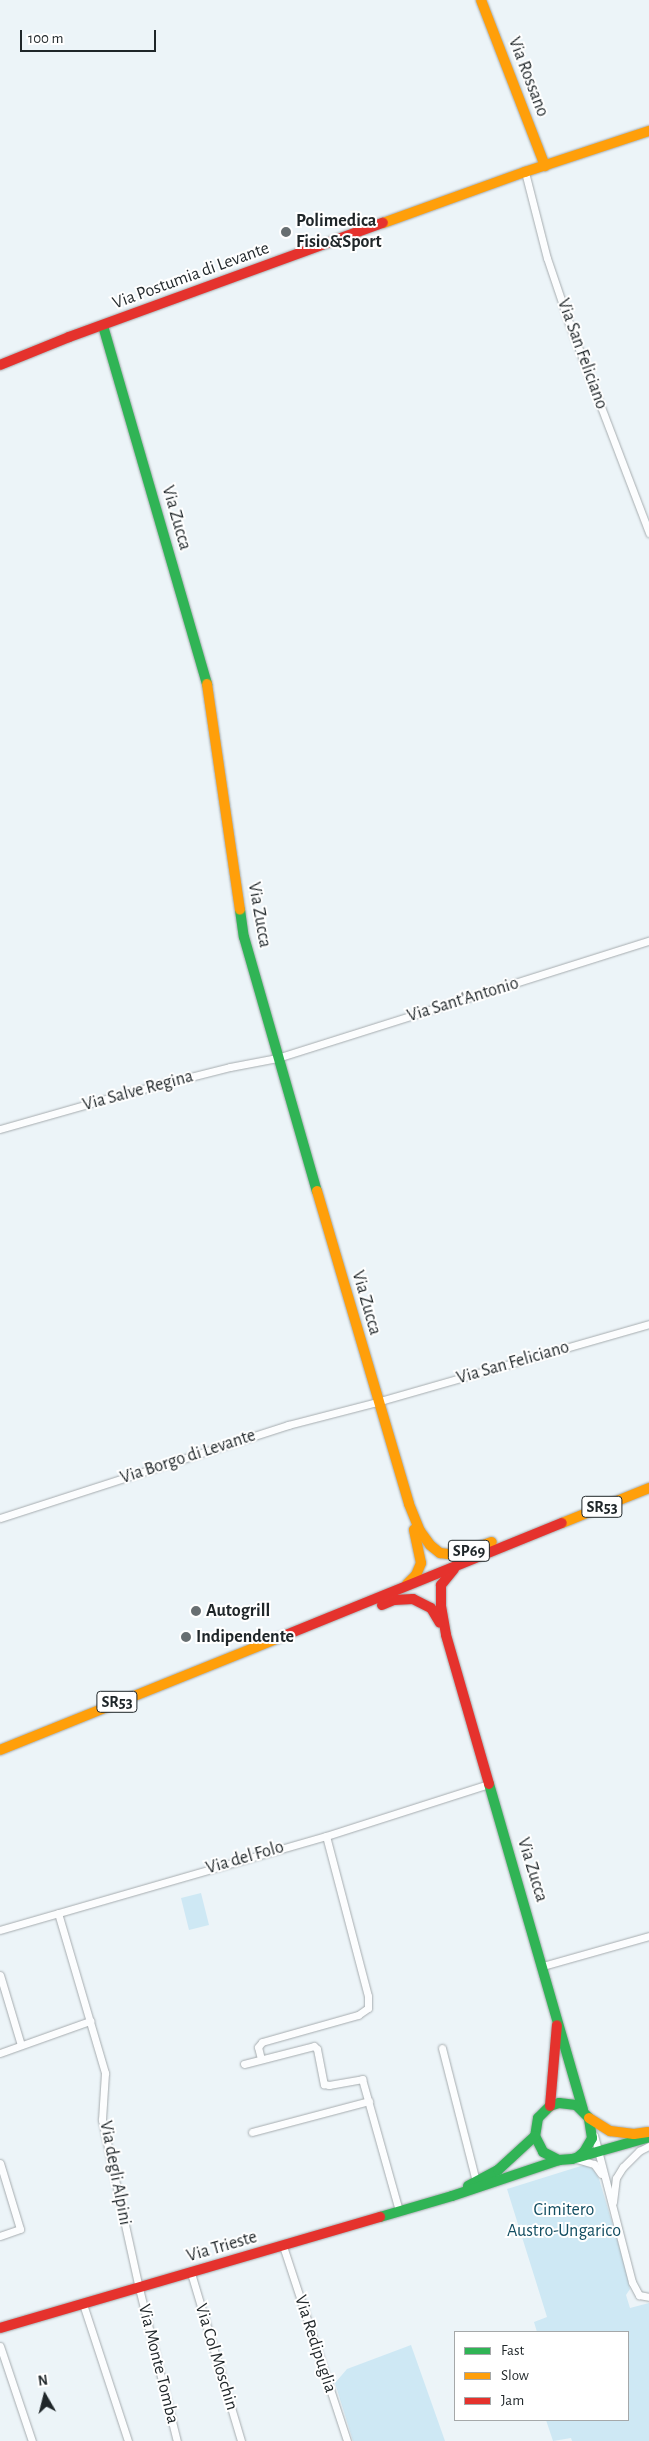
<!DOCTYPE html>
<html>
<head>
<meta charset="utf-8">
<style>
	body { margin:0 }
	#map { position:relative; width:649px; height:2441px; overflow:hidden; background:#ecf4f8; font-family:"Alegreya Sans",sans-serif }
	div>[style] { position:absolute }
	.green>* { inset:0; background:#cee8f4 }
	.roads { filter:drop-shadow(0 0 1px #a6acaf) drop-shadow(0 0 1px #a6acaf) }
	.street>* { height:7px; margin:-3.5px; padding:0 3.5px; transform-origin:3.5px; border-radius:3.5px; background:#fcfdfe }
	.fast>* { height:10px; margin:-5px; padding:0 5px; transform-origin:5px; border-radius:5px; background:#30b455 }
	.slow>* { height:10px; margin:-5px; padding:0 5px; transform-origin:5px; border-radius:5px; background:#ff9f0a }
	.jam>* { height:10px; margin:-5px; padding:0 5px; transform-origin:5px; border-radius:5px; background:#e5322d }
	.dots>* { width:14px; height:14px; translate:-50% -50%; box-sizing:border-box; border:2px solid #fff; border-radius:50% }
	span { translate:-50% -50%; white-space:nowrap; text-align:center; line-height:1.15; -webkit-text-stroke:4px #fff; paint-order:stroke }
	.shield-label span { padding:1px 4px; background:#fff; border:1px solid; border-radius:4px; -webkit-text-stroke-width:0 }
	.shield-label { font-size:16px; color:#1f2629; font-weight:700 }
	.street-label { font-size:18px; color:#1f2629 }
	.poi-label { font-size:18px; color:#1f2629; font-weight:700 }
	.left { translate:0 -50%; text-align:left }
	.park-label { font-size:18px; color:#134e62 }
	.legend { position:absolute; left:454px; top:2331px; width:175px; height:90px; box-sizing:border-box; background:#fff; border:1px solid #a5a8a9; margin:0; padding:6px 9px; list-style:none; font-size:15px; color:#1f2629 }
	.legend li { display:flex; align-items:center; gap:10px; height:25px }
	.legend b { width:25px; border:1px solid #a5a8a9 }
	.north { position:absolute; left:20px; top:2371px; width:50px; height:50px; -webkit-text-stroke:4px #fff; paint-order:stroke; rotate:352deg; font-size:14px; font-weight:700; line-height:20px; text-align:center; color:#1f2629 }
	.north::after { content:''; display:block; margin:auto; width:18px; height:22px; background:#1f2629; clip-path:polygon(50% 0,100% 100%,50% 72%,0 100%) }
	.scale { position:absolute; left:20px; top:30px; width:136px; height:22px; box-sizing:border-box; border:2px solid #1f2629; border-top:0; padding-left:6px; font-size:15px; line-height:18px; white-space:nowrap; color:#1f2629; -webkit-text-stroke:4px #fff; paint-order:stroke }
</style>
</head>
<body>
<div id="map">
	<div class="green">
		<i style="clip-path:polygon(201px 1893px,209px 1925px,189px 1930px,181px 1898px)"></i>
		<i style="clip-path:polygon(584px 2165px,593px 2169px,599px 2179px,624px 2262px,630px 2289px,626px 2295px,630px 2308px,649px 2303px,649px 2441px,572px 2441px,571px 2438px,553px 2441px,546px 2420px,628px 2420px,628px 2332px,537px 2332px,534px 2322px,547px 2317px,507px 2189px)"></i>
		<i style="clip-path:polygon(411px 2345px,445px 2441px,353px 2441px,335px 2383px,347px 2369px)"></i>
	</div>
	<div class="roads">
		<div class="street">
			<i style="left:525px;top:172px;width:89px;rotate:75.7deg"></i>
			<i style="left:547px;top:258px;width:69px;rotate:71.3deg"></i>
			<i style="left:569px;top:323px;width:225px;rotate:69.1deg"></i>
			<i style="left:0;top:1129px;width:124px;rotate:-15.9deg"></i>
			<i style="left:119px;top:1095px;width:114px;rotate:-14.2deg"></i>
			<i style="left:230px;top:1067px;width:48px;rotate:-10.8deg"></i>
			<i style="left:277px;top:1058px;width:390px;rotate:-17.5deg"></i>
			<i style="left:0;top:1518px;width:303px;rotate:-17.9deg"></i>
			<i style="left:288px;top:1425px;width:92px;rotate:-14.5deg"></i>
			<i style="left:377px;top:1402px;width:283px;rotate:-16deg"></i>
			<i style="left:58px;top:1913px;width:167px;rotate:73.6deg"></i>
			<i style="left:105px;top:2073px;width:47px;rotate:93.7deg"></i>
			<i style="left:102px;top:2120px;width:172px;rotate:77.6deg"></i>
			<i style="left:139px;top:2288px;width:158px;rotate:76.1deg"></i>
			<i style="left:0;top:1930px;width:339px;rotate:-16.1deg"></i>
			<i style="left:326px;top:1836px;width:171px;rotate:-17.7deg"></i>
			<i style="left:543px;top:1966px;width:110px;rotate:-15.8deg"></i>
			<i style="left:0;top:1975px;width:73px;rotate:73.3deg"></i>
			<i style="left:442px;top:2048px;width:137px;rotate:75.7deg"></i>
			<i style="left:0;top:2053px;width:96px;rotate:-19.6deg"></i>
			<i style="left:261px;top:2059px;width:12px;rotate:-104deg"></i>
			<i style="left:258px;top:2047px;width:6px;rotate:-51deg"></i>
			<i style="left:262px;top:2042px;width:100px;rotate:-15.7deg"></i>
			<i style="left:358px;top:2015px;width:12px;rotate:-35deg"></i>
			<i style="left:368px;top:2008px;width:12px;rotate:-90deg"></i>
			<i style="left:368px;top:1996px;width:165px;rotate:-104.7deg"></i>
			<i style="left:244px;top:2064px;width:72px;rotate:-14.4deg"></i>
			<i style="left:314px;top:2046px;width:4px;rotate:45deg"></i>
			<i style="left:317px;top:2049px;width:36px;rotate:79deg"></i>
			<i style="left:324px;top:2084px;width:5px;rotate:11deg"></i>
			<i style="left:329px;top:2085px;width:34px;rotate:-10deg"></i>
			<i style="left:362px;top:2079px;width:137px;rotate:74.3deg"></i>
			<i style="left:252px;top:2132px;width:121px;rotate:-14.8deg"></i>
			<i style="left:594px;top:2135px;width:152px;rotate:75.5deg"></i>
			<i style="left:632px;top:2282px;width:15px;rotate:62deg"></i>
			<i style="left:639px;top:2295px;width:10px;rotate:11deg"></i>
			<i style="left:576px;top:2159px;width:19px;rotate:16deg"></i>
			<i style="left:594px;top:2164px;width:12px;rotate:55deg"></i>
			<i style="left:0;top:2163px;width:69px;rotate:73.1deg"></i>
			<i style="left:20px;top:2229px;width:21px;rotate:161deg"></i>
			<i style="left:613px;top:2202px;width:24px;rotate:-83deg"></i>
			<i style="left:616px;top:2178px;width:13px;rotate:-58deg"></i>
			<i style="left:623px;top:2167px;width:23px;rotate:-45deg"></i>
			<i style="left:639px;top:2151px;width:11px;rotate:-27deg"></i>
			<i style="left:283px;top:2246px;width:205px;rotate:71.8deg"></i>
			<i style="left:191px;top:2273px;width:175px;rotate:73.4deg"></i>
			<i style="left:83px;top:2304px;width:144px;rotate:71.8deg"></i>
			<i style="left:0;top:2346px;width:100px;rotate:71.4deg"></i>
		</div>
		<div class="fast">
			<i style="left:103px;top:326px;width:373px;rotate:73.8deg"></i>
			<i style="left:240px;top:910px;width:27px;rotate:82deg"></i>
			<i style="left:244px;top:937px;width:264px;rotate:74deg"></i>
			<i style="left:489px;top:1784px;width:339px;rotate:73.9deg"></i>
			<i style="left:578px;top:2157px;width:8px;rotate:-40deg"></i>
			<i style="left:584px;top:2152px;width:16px;rotate:-60deg"></i>
			<i style="left:592px;top:2138px;width:20px;rotate:-99deg"></i>
			<i style="left:589px;top:2118px;width:18px;rotate:-135deg"></i>
			<i style="left:576px;top:2105px;width:17px;rotate:-173deg"></i>
			<i style="left:559px;top:2103px;width:9px;rotate:162deg"></i>
			<i style="left:550px;top:2106px;width:17px;rotate:135deg"></i>
			<i style="left:538px;top:2118px;width:18px;rotate:99deg"></i>
			<i style="left:535px;top:2136px;width:18px;rotate:63deg"></i>
			<i style="left:543px;top:2152px;width:18px;rotate:27deg"></i>
			<i style="left:559px;top:2160px;width:13px;rotate:-4deg"></i>
			<i style="left:572px;top:2159px;width:80px;rotate:-15.9deg"></i>
			<i style="left:468px;top:2186px;width:34px;rotate:-28deg"></i>
			<i style="left:498px;top:2170px;width:50px;rotate:-42.6deg"></i>
			<i style="left:380px;top:2217px;width:75px;rotate:-16.3deg"></i>
			<i style="left:452px;top:2196px;width:113px;rotate:-18.6deg"></i>
		</div>
		<div class="slow">
			<i style="left:481px;top:0;width:178px;rotate:68.9deg"></i>
			<i style="left:383px;top:223px;width:151px;rotate:-19.8deg"></i>
			<i style="left:525px;top:172px;width:131px;rotate:-18.3deg"></i>
			<i style="left:207px;top:684px;width:228px;rotate:81.7deg"></i>
			<i style="left:317px;top:1191px;width:326px;rotate:73.6deg"></i>
			<i style="left:409px;top:1504px;width:29px;rotate:68deg"></i>
			<i style="left:420px;top:1531px;width:17px;rotate:54deg"></i>
			<i style="left:430px;top:1545px;width:13px;rotate:39deg"></i>
			<i style="left:440px;top:1553px;width:16px;rotate:7deg"></i>
			<i style="left:456px;top:1555px;width:38px;rotate:-20deg"></i>
			<i style="left:562px;top:1523px;width:94px;rotate:-21.9deg"></i>
			<i style="left:407px;top:1584px;width:13px;rotate:-45deg"></i>
			<i style="left:416px;top:1575px;width:13px;rotate:-67deg"></i>
			<i style="left:421px;top:1563px;width:34px;rotate:-102deg"></i>
			<i style="left:0;top:1750px;width:303px;rotate:-21.9deg"></i>
			<i style="left:589px;top:2118px;width:25px;rotate:32deg"></i>
			<i style="left:610px;top:2131px;width:24px;rotate:7deg"></i>
			<i style="left:634px;top:2134px;width:14px;rotate:-8deg"></i>
		</div>
		<div class="jam">
			<i style="left:0;top:365px;width:74px;rotate:-22.1deg"></i>
			<i style="left:69px;top:337px;width:334px;rotate:-20deg"></i>
			<i style="left:454px;top:1569px;width:21px;rotate:129deg"></i>
			<i style="left:441px;top:1585px;width:21px;rotate:90deg"></i>
			<i style="left:441px;top:1606px;width:29px;rotate:80deg"></i>
			<i style="left:446px;top:1635px;width:155px;rotate:73.9deg"></i>
			<i style="left:382px;top:1605px;width:13px;rotate:-23deg"></i>
			<i style="left:394px;top:1600px;width:19px;rotate:-3deg"></i>
			<i style="left:413px;top:1599px;width:20px;rotate:27deg"></i>
			<i style="left:431px;top:1608px;width:17px;rotate:59deg"></i>
			<i style="left:281px;top:1637px;width:303px;rotate:-22.1deg"></i>
			<i style="left:550px;top:2106px;width:81px;rotate:-85.1deg"></i>
			<i style="left:0;top:2328px;width:396px;rotate:-16.3deg"></i>
		</div>
	</div>
	<div class="dots">
		<i style="left:286px;top:232px;background:#676e71"></i>
		<i style="left:196px;top:1611px;background:#676e71"></i>
		<i style="left:186px;top:1637px;background:#676e71"></i>
	</div>
	<div class="shield-label">
		<span style="left:602px;top:1507px">SR53</span>
		<span style="left:469px;top:1551px">SP69</span>
		<span style="left:117px;top:1702px">SR53</span>
	</div>
	<div class="street-label">
		<span style="left:528px;top:77px;rotate:69deg">Via Rossano</span>
		<span style="left:191px;top:276px;rotate:-20deg">Via Postumia di Levante</span>
		<span style="left:582px;top:354px;rotate:70deg">Via San Feliciano</span>
		<span style="left:176px;top:518px;rotate:74deg">Via Zucca</span>
		<span style="left:259px;top:915px;rotate:80deg">Via Zucca</span>
		<span style="left:463px;top:1000px;rotate:-17deg">Via Sant'Antonio</span>
		<span style="left:138px;top:1091px;rotate:-15deg">Via Salve Regina</span>
		<span style="left:366px;top:1303px;rotate:74deg">Via Zucca</span>
		<span style="left:513px;top:1363px;rotate:-16deg">Via San Feliciano</span>
		<span style="left:188px;top:1457px;rotate:-18deg">Via Borgo di Levante</span>
		<span style="left:245px;top:1858px;rotate:-16deg">Via del Folo</span>
		<span style="left:532px;top:1870px;rotate:73deg">Via Zucca</span>
		<span style="left:115px;top:2173px;rotate:79deg">Via degli Alpini</span>
		<span style="left:222px;top:2247px;rotate:-16deg">Via Trieste</span>
		<span style="left:315px;top:2344px;rotate:72deg">Via Redipuglia</span>
		<span style="left:216px;top:2357px;rotate:73deg">Via Col Moschin</span>
		<span style="left:158px;top:2364px;rotate:76deg">Via Monte Tomba</span>
	</div>
	<div class="poi-label">
		<span class="left" style="left:296px;top:232px">Polimedica<br>Fisio&amp;Sport</span>
		<span class="left" style="left:206px;top:1611px">Autogrill</span>
		<span class="left" style="left:196px;top:1637px">Indipendente</span>
	</div>
	<div class="park-label">
		<span style="left:564px;top:2221px">Cimitero<br>Austro-Ungarico</span>
	</div>
	<ul class="legend">
	<li><b style="height:6px;background:#30b455"></b>Fast</li>
	<li><b style="height:6px;background:#ff9f0a"></b>Slow</li>
	<li><b style="height:6px;background:#e5322d"></b>Jam</li>
	</ul>
	<div class="north">N</div>
	<div class="scale">100 m</div>
</div>
</body>
</html>
